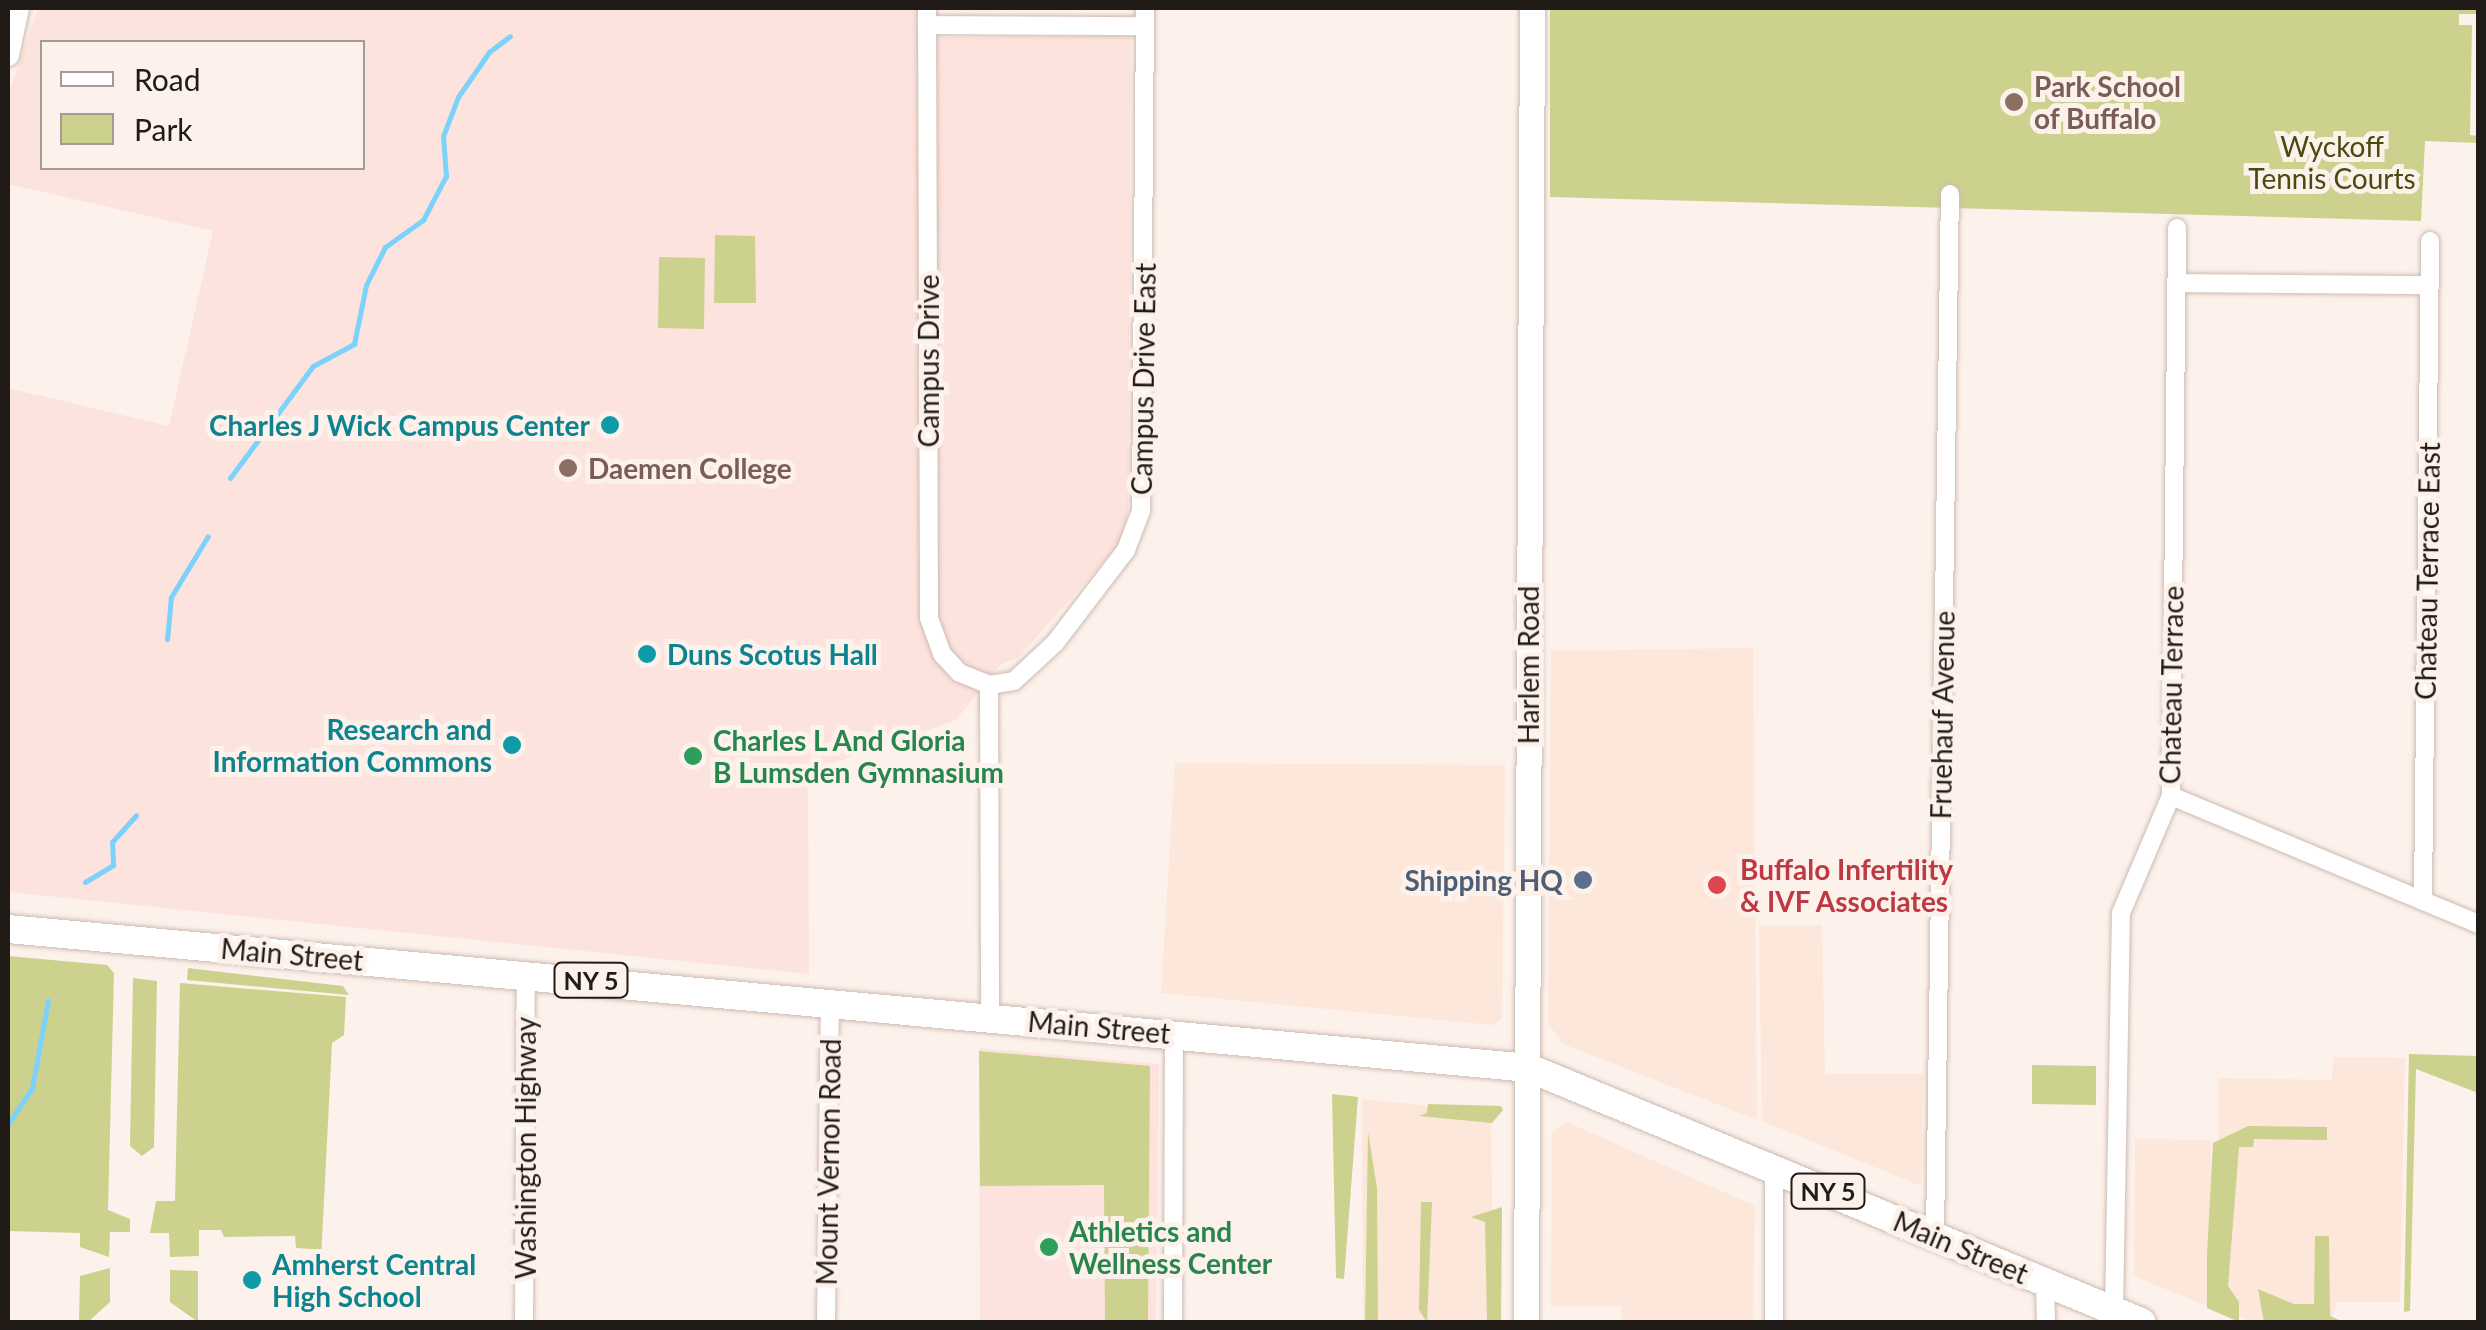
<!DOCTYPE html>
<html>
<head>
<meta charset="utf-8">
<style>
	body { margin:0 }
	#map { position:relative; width:2486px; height:1330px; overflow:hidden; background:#fdf1eb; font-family:Lato,sans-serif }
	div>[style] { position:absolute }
	.built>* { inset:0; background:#fce7da }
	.education>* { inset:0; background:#fde3dd }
	.green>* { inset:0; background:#ccd18e }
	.stream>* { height:5px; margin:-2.5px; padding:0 2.5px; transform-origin:2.5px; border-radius:2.5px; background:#7cd2fa }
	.roads { filter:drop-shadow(0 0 2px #cdbbb1) drop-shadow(0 0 2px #cdbbb1) }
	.minor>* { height:18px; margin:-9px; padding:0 9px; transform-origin:9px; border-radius:9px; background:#fff }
	.tertiary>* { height:22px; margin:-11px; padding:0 11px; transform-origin:11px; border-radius:11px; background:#fff }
	.secondary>* { height:25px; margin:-12.5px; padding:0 12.5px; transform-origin:12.5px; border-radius:12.5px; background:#fff }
	.primary>* { height:28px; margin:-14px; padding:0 14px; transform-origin:14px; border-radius:14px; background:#fff }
	.dots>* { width:28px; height:28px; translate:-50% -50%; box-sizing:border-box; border:5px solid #fdf1eb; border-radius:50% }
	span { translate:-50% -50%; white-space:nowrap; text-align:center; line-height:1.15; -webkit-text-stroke:10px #fdf1eb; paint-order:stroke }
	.shield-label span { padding:2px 8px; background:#fdf1eb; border:2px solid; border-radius:8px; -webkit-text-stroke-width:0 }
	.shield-label { font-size:25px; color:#211b17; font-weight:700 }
	.education-label { font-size:28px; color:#785e54; font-weight:700 }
	.left { translate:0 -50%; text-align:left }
	.park-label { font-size:28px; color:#494b10 }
	.street-label { font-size:28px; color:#211b17 }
	.culture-label { font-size:28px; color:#0d838f; font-weight:700 }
	.right { translate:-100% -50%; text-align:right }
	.leisure-label { font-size:28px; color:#27864d; font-weight:700 }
	.health-label { font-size:28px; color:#be3a42; font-weight:700 }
	.service-label { font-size:28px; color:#4e5e75; font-weight:700 }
	.frame { position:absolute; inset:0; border:10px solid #211b17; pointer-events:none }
	.legend { position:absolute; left:40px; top:40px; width:325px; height:130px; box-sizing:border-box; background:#fdf1eb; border:2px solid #a59b96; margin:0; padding:12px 18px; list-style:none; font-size:30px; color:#211b17 }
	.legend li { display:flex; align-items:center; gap:20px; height:50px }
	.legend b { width:50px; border:2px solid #a59b96 }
</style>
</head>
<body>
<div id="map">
	<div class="built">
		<i style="clip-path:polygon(1753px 648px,1757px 1120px,1563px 1044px,1548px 1023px,1551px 651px)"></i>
		<i style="clip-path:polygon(1175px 763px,1505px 765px,1502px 1018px,1493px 1025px,1161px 993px)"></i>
		<i style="clip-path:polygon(1759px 925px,1822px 925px,1825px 1074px,1923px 1074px,1921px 1186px,1762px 1121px)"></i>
		<i style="clip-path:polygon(2333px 1057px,2405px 1058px,2400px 1302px,2337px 1302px,2330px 1322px,2252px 1322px,2219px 1308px,2218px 1078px,2332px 1080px)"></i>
		<i style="clip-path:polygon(1362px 1099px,1491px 1112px,1493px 1322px,1363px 1322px)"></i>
		<i style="clip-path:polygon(1567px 1122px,1755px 1206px,1753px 1322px,1621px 1322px,1621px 1306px,1551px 1307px,1552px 1133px)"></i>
		<i style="clip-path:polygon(2135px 1139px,2211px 1140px,2209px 1307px,2134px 1276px)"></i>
	</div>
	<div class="education">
		<i style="clip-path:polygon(evenodd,38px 8px,917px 8px,918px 38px,1131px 36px,1128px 510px,1120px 543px,1018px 658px,1000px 665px,956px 720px,808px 772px,809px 974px,8px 892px,8px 388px,169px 426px,213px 231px,8px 184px,8px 95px,38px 8px,42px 42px,362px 42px,362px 168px,42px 168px,42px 42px)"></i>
		<i style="clip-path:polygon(979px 1048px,1159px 1064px,1156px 1322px,980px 1322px)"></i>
	</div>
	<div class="green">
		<i style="clip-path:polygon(1550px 8px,2478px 8px,2478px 14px,2459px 14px,2459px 25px,2472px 25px,2470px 135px,2478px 136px,2478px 143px,2425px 141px,2421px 221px,1550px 197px)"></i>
		<i style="clip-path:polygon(715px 235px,755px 236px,756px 303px,714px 303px)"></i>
		<i style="clip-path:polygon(659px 257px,705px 258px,704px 329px,658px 328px)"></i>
		<i style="clip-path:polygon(8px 956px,107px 965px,114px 973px,108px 1210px,130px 1219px,130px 1232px,110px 1232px,109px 1257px,80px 1247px,80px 1233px,8px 1231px)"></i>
		<i style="clip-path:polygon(188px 968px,343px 986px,349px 995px,187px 980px)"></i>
		<i style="clip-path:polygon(133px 978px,157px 981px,154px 1147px,142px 1156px,130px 1146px)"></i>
		<i style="clip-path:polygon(180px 983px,346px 997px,344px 1035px,332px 1043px,321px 1259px,312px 1259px,312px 1249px,296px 1248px,295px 1236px,224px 1237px,221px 1230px,199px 1230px,199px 1256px,170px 1257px,169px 1233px,150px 1233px,156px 1201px,175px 1201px)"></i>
		<i style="clip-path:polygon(979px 1051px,1150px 1066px,1148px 1322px,1105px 1322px,1104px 1185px,980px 1186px)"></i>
		<i style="clip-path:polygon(2409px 1054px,2478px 1056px,2478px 1093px,2416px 1069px,2410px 1311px,2404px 1312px)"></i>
		<i style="clip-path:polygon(2032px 1065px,2096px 1066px,2096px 1105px,2032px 1104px)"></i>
		<i style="clip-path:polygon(1332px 1094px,1358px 1097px,1344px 1279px,1336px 1278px)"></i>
		<i style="clip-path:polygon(1428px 1104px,1501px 1106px,1503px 1110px,1492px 1123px,1419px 1116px,1427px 1113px)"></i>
		<i style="clip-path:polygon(2248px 1126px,2327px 1127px,2327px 1140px,2254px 1139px,2253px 1147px,2239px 1147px,2228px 1286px,2239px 1302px,2239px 1322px,2207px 1308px,2207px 1253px,2213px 1143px)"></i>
		<i style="clip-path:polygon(1368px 1132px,1377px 1188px,1378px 1322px,1365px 1322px)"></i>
		<i style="clip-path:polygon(1421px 1202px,1432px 1202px,1427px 1322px,1419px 1310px)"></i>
		<i style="clip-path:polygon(1502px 1207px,1501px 1322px,1471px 1322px,1487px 1321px,1485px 1222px,1471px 1217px)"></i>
		<i style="clip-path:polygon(2315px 1236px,2329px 1236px,2330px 1316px,2344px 1322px,2264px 1322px,2258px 1289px,2294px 1304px,2314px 1304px)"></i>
		<i style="clip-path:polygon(110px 1268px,110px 1302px,88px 1322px,79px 1321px,80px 1276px)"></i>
		<i style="clip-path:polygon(170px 1270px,198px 1271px,198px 1322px,170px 1302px)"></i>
	</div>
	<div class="stream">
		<i style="left:230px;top:478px;width:139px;rotate:-53.5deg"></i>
		<i style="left:313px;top:366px;width:47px;rotate:-28.2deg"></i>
		<i style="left:354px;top:344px;width:60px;rotate:-78.5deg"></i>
		<i style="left:366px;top:285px;width:42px;rotate:-63.4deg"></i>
		<i style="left:385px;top:247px;width:47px;rotate:-35.4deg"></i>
		<i style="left:423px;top:220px;width:50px;rotate:-62.4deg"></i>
		<i style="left:446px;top:176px;width:40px;rotate:-94.3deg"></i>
		<i style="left:443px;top:136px;width:42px;rotate:-69deg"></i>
		<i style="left:458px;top:97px;width:55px;rotate:-55.4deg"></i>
		<i style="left:489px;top:52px;width:26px;rotate:-37deg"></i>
		<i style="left:167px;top:639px;width:42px;rotate:-84.6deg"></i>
		<i style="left:171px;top:597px;width:71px;rotate:-58.8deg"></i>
		<i style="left:85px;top:882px;width:33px;rotate:-31deg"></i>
		<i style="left:113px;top:865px;width:23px;rotate:-92deg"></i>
		<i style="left:112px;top:842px;width:36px;rotate:-48deg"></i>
		<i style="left:8px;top:1124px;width:43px;rotate:-56.3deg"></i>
		<i style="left:32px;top:1088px;width:89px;rotate:-79.7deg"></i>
	</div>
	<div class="roads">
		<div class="minor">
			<i style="left:927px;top:8px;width:610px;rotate:89.81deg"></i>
			<i style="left:929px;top:618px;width:38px;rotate:70deg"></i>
			<i style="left:942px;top:654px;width:26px;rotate:47deg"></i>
			<i style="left:960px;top:673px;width:31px;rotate:22deg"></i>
			<i style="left:989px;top:685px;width:25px;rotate:-9deg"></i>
			<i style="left:1014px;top:681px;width:56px;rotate:-42.8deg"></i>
			<i style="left:1055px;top:643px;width:117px;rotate:-52.6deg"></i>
			<i style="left:1126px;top:550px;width:42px;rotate:-69deg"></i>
			<i style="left:1141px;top:511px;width:503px;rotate:-89.54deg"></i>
			<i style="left:927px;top:25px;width:218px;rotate:0.3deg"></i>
			<i style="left:2177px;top:283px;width:253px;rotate:0.5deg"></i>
			<i style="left:989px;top:685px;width:332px;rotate:89.8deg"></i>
			<i style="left:2171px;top:796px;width:333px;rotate:22.6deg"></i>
			<i style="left:2423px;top:901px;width:660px;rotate:-89.39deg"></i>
			<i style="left:1774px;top:1169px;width:153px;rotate:90deg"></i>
			<i style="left:1935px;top:1236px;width:1042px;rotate:-89.18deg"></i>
			<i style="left:2045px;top:1282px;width:40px;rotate:88.6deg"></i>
			<i style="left:2114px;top:1312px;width:399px;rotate:-89deg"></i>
			<i style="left:2121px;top:913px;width:127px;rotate:-66.9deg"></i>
			<i style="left:2171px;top:796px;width:568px;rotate:-89.39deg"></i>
			<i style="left:524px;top:1322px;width:348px;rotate:-89.7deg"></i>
			<i style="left:826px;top:1322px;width:320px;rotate:-89.3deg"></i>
			<i style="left:1173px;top:1322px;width:288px;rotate:-89.8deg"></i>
		</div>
		<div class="tertiary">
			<i style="left:8px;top:55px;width:48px;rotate:-78deg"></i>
		</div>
		<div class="secondary">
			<i style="left:1526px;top:1322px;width:1314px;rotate:-89.74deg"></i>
		</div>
		<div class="primary">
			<i style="left:8px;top:929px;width:1527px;rotate:5.22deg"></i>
			<i style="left:1529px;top:1068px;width:663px;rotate:22.54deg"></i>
		</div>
	</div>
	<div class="dots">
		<i style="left:2014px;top:102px;background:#8d6e63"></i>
		<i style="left:610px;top:425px;background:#0f9aa8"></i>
		<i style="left:568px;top:468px;background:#8d6e63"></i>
		<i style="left:647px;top:654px;background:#0f9aa8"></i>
		<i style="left:512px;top:745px;background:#0f9aa8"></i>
		<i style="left:693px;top:756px;background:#2e9e5b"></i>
		<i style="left:1583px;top:880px;background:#5c6f8a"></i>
		<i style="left:1717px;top:885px;background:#e0444e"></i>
		<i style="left:1049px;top:1247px;background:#2e9e5b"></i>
		<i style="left:252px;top:1280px;background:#0f9aa8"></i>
	</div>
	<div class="shield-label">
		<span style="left:591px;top:980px">NY 5</span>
		<span style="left:1828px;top:1191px">NY 5</span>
	</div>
	<div class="education-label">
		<span class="left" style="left:2034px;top:102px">Park School<br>of Buffalo</span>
		<span class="left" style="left:588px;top:468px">Daemen College</span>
	</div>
	<div class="park-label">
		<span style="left:2332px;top:162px">Wyckoff<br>Tennis Courts</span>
	</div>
	<div class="street-label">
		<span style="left:928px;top:361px;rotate:-90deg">Campus Drive</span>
		<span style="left:1143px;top:379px;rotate:-89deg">Campus Drive East</span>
		<span style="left:2427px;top:571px;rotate:-89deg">Chateau Terrace East</span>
		<span style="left:1528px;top:665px;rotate:-90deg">Harlem Road</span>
		<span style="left:2171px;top:685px;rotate:-89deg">Chateau Terrace</span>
		<span style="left:1942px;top:715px;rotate:-89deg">Fruehauf Avenue</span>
		<span style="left:292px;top:954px;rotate:5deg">Main Street</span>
		<span style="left:1099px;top:1027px;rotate:5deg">Main Street</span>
		<span style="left:525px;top:1148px;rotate:-90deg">Washington Highway</span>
		<span style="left:828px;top:1162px;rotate:-89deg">Mount Vernon Road</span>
		<span style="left:1961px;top:1247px;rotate:23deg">Main Street</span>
	</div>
	<div class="culture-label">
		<span class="right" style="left:590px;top:425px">Charles J Wick Campus Center</span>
		<span class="left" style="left:667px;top:654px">Duns Scotus Hall</span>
		<span class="right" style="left:492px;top:745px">Research and<br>Information Commons</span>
		<span class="left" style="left:272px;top:1280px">Amherst Central<br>High School</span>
	</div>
	<div class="leisure-label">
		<span class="left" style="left:713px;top:756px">Charles L And Gloria<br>B Lumsden Gymnasium</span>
		<span class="left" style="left:1069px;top:1247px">Athletics and<br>Wellness Center</span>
	</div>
	<div class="health-label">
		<span class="left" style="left:1740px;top:885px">Buffalo Infertility<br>&amp; IVF Associates</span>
	</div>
	<div class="service-label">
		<span class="right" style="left:1563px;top:880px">Shipping HQ</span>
	</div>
	<div class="frame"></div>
	<ul class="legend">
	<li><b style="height:12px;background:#fff"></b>Road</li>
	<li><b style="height:28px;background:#ccd18e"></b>Park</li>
	</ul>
</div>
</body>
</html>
